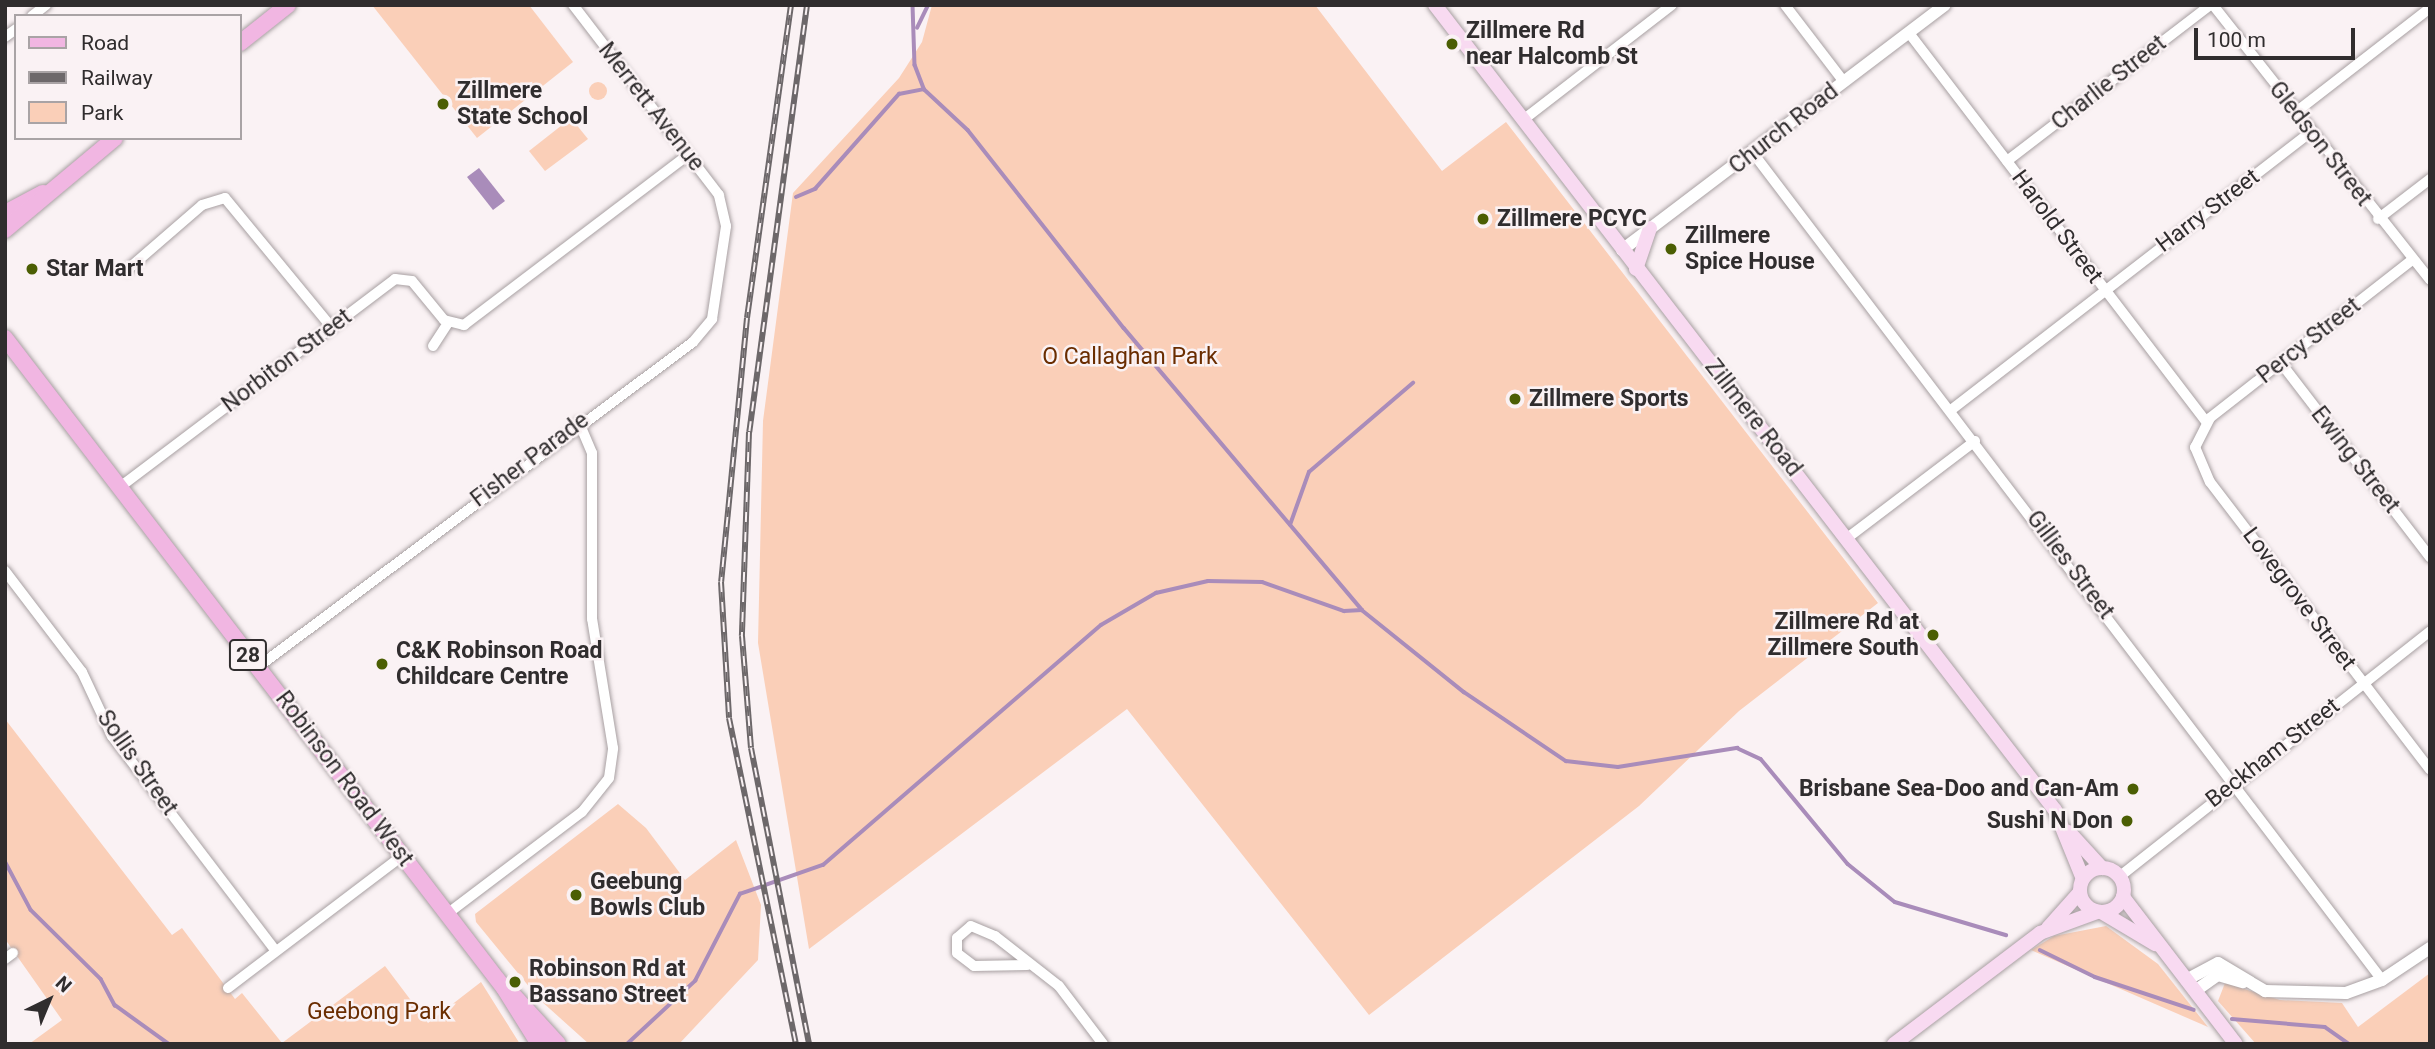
<!DOCTYPE html>
<html>
<head>
<meta charset="utf-8">
<style>
	body { margin:0 }
	#map { position:relative; width:2435px; height:1049px; overflow:hidden; background:#faf2f4; font-family:Roboto,sans-serif }
	div>[style] { position:absolute }
	.green>* { inset:0; background:#facfb8 }
	.round { border-radius:50% }
	.water>* { inset:0; background:#a98cba }
	.stream>* { height:3.5px; margin:-1.75px; padding:0 1.75px; transform-origin:1.75px; border-radius:1.75px; background:#a98cba }
	.roads { filter:drop-shadow(0 0 2px #a8a0a2) drop-shadow(0 0 2px #a8a0a2) }
	.minor>* { height:10px; margin:-5px; padding:0 5px; transform-origin:5px; border-radius:5px; background:#fff }
	.tertiary>* { height:12px; margin:-6px; padding:0 6px; transform-origin:6px; border-radius:6px; background:#fff }
	.secondary>* { height:14px; margin:-7px; padding:0 7px; transform-origin:7px; border-radius:7px; background:#f8daf1 }
	.secondary>.ring { margin:-7px; padding:0; box-sizing:content-box; background:none; border:14px solid #f8daf1; border-radius:50% }
	.primary>* { height:16px; margin:-8px; padding:0 8px; transform-origin:8px; border-radius:8px; background:#f1b6e2 }
	.rail>* { height:6px; margin-top:-3px; transform-origin:0; background:repeating-linear-gradient(90deg,#faf2f4 0 10px,#6d686a 0 20px); box-sizing:border-box; border-block:2px solid #6d686a }
	.dots>* { width:19px; height:19px; translate:-50% -50%; box-sizing:border-box; border:4px solid #faf2f4; border-radius:50% }
	span { translate:-50% -50%; white-space:nowrap; text-align:center; line-height:1.15; -webkit-text-stroke:5px #faf2f4; paint-order:stroke }
	.shield-label span { padding:2px 5px; background:#faf2f4; border:2px solid; border-radius:5px; -webkit-text-stroke-width:0 }
	.shield-label { font-size:21px; color:#302d2e; font-weight:700 }
	.poi-label { font-size:23px; color:#302d2e; font-weight:700 }
	.left { translate:0 -50%; text-align:left }
	.right { translate:-100% -50%; text-align:right }
	.street-label { font-size:23px; color:#302d2e }
	.park-label { font-size:23px; color:#6a2d00 }
	.frame { position:absolute; inset:0; border:7px solid #302d2e; pointer-events:none }
	.legend { position:absolute; left:14px; top:14px; width:228px; height:126px; box-sizing:border-box; background:#faf2f4; border:2px solid #a9a3a5; margin:0; padding:9px 12px; list-style:none; font-size:21px; color:#302d2e }
	.legend li { display:flex; align-items:center; gap:14px; height:35px }
	.legend b { width:35px; border:2px solid #a9a3a5 }
	.north { position:absolute; left:14px; top:965px; width:70px; height:70px; -webkit-text-stroke:5px #faf2f4; paint-order:stroke; rotate:43deg; font-size:19px; font-weight:700; line-height:28px; text-align:center; color:#302d2e }
	.north::after { content:''; display:block; margin:auto; width:24px; height:32px; background:#302d2e; clip-path:polygon(50% 0,100% 100%,50% 72%,0 100%) }
	.scale { position:absolute; left:2194px; top:28px; width:161px; height:32px; box-sizing:border-box; border:4px solid #302d2e; border-top:0; padding-left:9px; font-size:21px; line-height:24px; white-space:nowrap; color:#302d2e; -webkit-text-stroke:5px #faf2f4; paint-order:stroke }
</style>
</head>
<body>
<div id="map">
	<div class="green">
		<i style="clip-path:polygon(372px 5px,529px 5px,573px 62px,477px 138px)"></i>
		<i style="clip-path:polygon(932px 5px,1315px 5px,1442px 171px,1506px 122px,1878px 603px,1739px 711px,1639px 806px,1369px 1015px,1127px 709px,809px 949px,758px 643px,763px 421px,793px 193px,899px 78px,922px 42px)"></i>
		<i class="round" style="left:589px;top:82px;width:18px;height:18px"></i>
		<i style="clip-path:polygon(571px 118px,588px 139px,545px 171px,529px 151px)"></i>
		<i style="clip-path:polygon(5px 719px,172px 935px,182px 928px,235px 999px,242px 993px,282px 1043px,385px 966px,428px 1023px,481px 982px,520px 1044px,29px 1044px,62px 1020px,5px 939px)"></i>
		<i style="clip-path:polygon(618px 804px,646px 828px,685px 880px,736px 840px,761px 905px,758px 960px,679px 1044px,589px 1044px,540px 1000px,476px 922px,475px 914px)"></i>
		<i style="clip-path:polygon(2106px 926px,2158px 964px,2208px 1027px,2031px 950px,2054px 936px)"></i>
		<i style="clip-path:polygon(2430px 973px,2430px 1044px,2256px 1044px,2218px 1001px,2225px 983px,2280px 1000px,2342px 1003px,2358px 1027px)"></i>
	</div>
	<div class="water">
		<i style="clip-path:polygon(479px 168px,505px 201px,493px 210px,467px 177px)"></i>
	</div>
	<div class="stream">
		<i style="left:913px;top:5px;width:60px;rotate:88.1deg"></i>
		<i style="left:915px;top:65px;width:26px;rotate:69deg"></i>
		<i style="left:924px;top:89px;width:60px;rotate:43deg"></i>
		<i style="left:968px;top:130px;width:252px;rotate:51.8deg"></i>
		<i style="left:1124px;top:328px;width:369px;rotate:49.8deg"></i>
		<i style="left:917px;top:28px;width:25px;rotate:-64deg"></i>
		<i style="left:796px;top:197px;width:21px;rotate:-23deg"></i>
		<i style="left:815px;top:189px;width:127px;rotate:-48.5deg"></i>
		<i style="left:899px;top:94px;width:25px;rotate:-11deg"></i>
		<i style="left:1290px;top:525px;width:56px;rotate:-70.3deg"></i>
		<i style="left:1309px;top:472px;width:137px;rotate:-40.6deg"></i>
		<i style="left:5px;top:861px;width:55px;rotate:62deg"></i>
		<i style="left:31px;top:910px;width:98px;rotate:44.6deg"></i>
		<i style="left:101px;top:979px;width:30px;rotate:62deg"></i>
		<i style="left:115px;top:1005px;width:67px;rotate:35.8deg"></i>
		<i style="left:2040px;top:950px;width:61px;rotate:26.1deg"></i>
		<i style="left:2095px;top:977px;width:104px;rotate:18.4deg"></i>
		<i style="left:2232px;top:1019px;width:93px;rotate:4.9deg"></i>
		<i style="left:2325px;top:1027px;width:29px;rotate:35deg"></i>
		<i style="left:627px;top:1044px;width:93px;rotate:-42.8deg"></i>
		<i style="left:695px;top:981px;width:98px;rotate:-62.7deg"></i>
		<i style="left:740px;top:894px;width:88px;rotate:-19.3deg"></i>
		<i style="left:823px;top:865px;width:367px;rotate:-40.8deg"></i>
		<i style="left:1101px;top:625px;width:64px;rotate:-30.2deg"></i>
		<i style="left:1156px;top:593px;width:53px;rotate:-13deg"></i>
		<i style="left:1208px;top:581px;width:54px;rotate:1.1deg"></i>
		<i style="left:1262px;top:582px;width:87px;rotate:19.5deg"></i>
		<i style="left:1344px;top:611px;width:18px;rotate:-3deg"></i>
		<i style="left:1362px;top:610px;width:131px;rotate:38.8deg"></i>
		<i style="left:1464px;top:692px;width:123px;rotate:34.1deg"></i>
		<i style="left:1566px;top:761px;width:52px;rotate:6.6deg"></i>
		<i style="left:1618px;top:767px;width:121px;rotate:-9.1deg"></i>
		<i style="left:1737px;top:748px;width:26px;rotate:25deg"></i>
		<i style="left:1761px;top:759px;width:136px;rotate:50.4deg"></i>
		<i style="left:1848px;top:864px;width:60px;rotate:39deg"></i>
		<i style="left:1895px;top:902px;width:116px;rotate:16.6deg"></i>
	</div>
	<div class="roads">
		<div class="minor">
			<i style="left:1785px;top:5px;width:97px;rotate:52.5deg"></i>
			<i style="left:2213px;top:5px;width:350px;rotate:51.7deg"></i>
			<i style="left:32px;top:16px;width:18px;rotate:-38deg"></i>
			<i style="left:1909px;top:33px;width:489px;rotate:52.6deg"></i>
			<i style="left:5px;top:37px;width:14px;rotate:-36deg"></i>
			<i style="left:2296px;top:112px;width:170px;rotate:-37.8deg"></i>
			<i style="left:1523px;top:120px;width:188px;rotate:-37.7deg"></i>
			<i style="left:1753px;top:153px;width:1039px;rotate:52.74deg"></i>
			<i style="left:2007px;top:161px;width:256px;rotate:-37.5deg"></i>
			<i style="left:2378px;top:219px;width:66px;rotate:-37.6deg"></i>
			<i style="left:2412px;top:260px;width:256px;rotate:142deg"></i>
			<i style="left:2210px;top:418px;width:33px;rotate:117deg"></i>
			<i style="left:2195px;top:447px;width:38px;rotate:67deg"></i>
			<i style="left:2210px;top:482px;width:362px;rotate:52.6deg"></i>
			<i style="left:127px;top:270px;width:99px;rotate:-40.9deg"></i>
			<i style="left:202px;top:205px;width:24px;rotate:-17deg"></i>
			<i style="left:225px;top:198px;width:168px;rotate:50.5deg"></i>
			<i style="left:433px;top:346px;width:27px;rotate:-57deg"></i>
			<i style="left:2281px;top:363px;width:245px;rotate:52.5deg"></i>
			<i style="left:1951px;top:410px;width:455px;rotate:-37.7deg"></i>
			<i style="left:120px;top:487px;width:345px;rotate:-37.1deg"></i>
			<i style="left:395px;top:279px;width:17px;rotate:7deg"></i>
			<i style="left:412px;top:281px;width:50px;rotate:50.6deg"></i>
			<i style="left:444px;top:320px;width:21px;rotate:14deg"></i>
			<i style="left:464px;top:325px;width:281px;rotate:-37.2deg"></i>
			<i style="left:1846px;top:539px;width:162px;rotate:-37.2deg"></i>
			<i style="left:5px;top:571px;width:127px;rotate:52.7deg"></i>
			<i style="left:82px;top:672px;width:71px;rotate:64.9deg"></i>
			<i style="left:112px;top:736px;width:270px;rotate:52.7deg"></i>
			<i style="left:258px;top:667px;width:543px;rotate:-36.76deg"></i>
			<i style="left:693px;top:342px;width:30px;rotate:-50deg"></i>
			<i style="left:712px;top:319px;width:94px;rotate:-81.4deg"></i>
			<i style="left:726px;top:226px;width:32px;rotate:-103deg"></i>
			<i style="left:719px;top:195px;width:240px;rotate:-127.5deg"></i>
			<i style="left:2119px;top:877px;width:397px;rotate:-38.3deg"></i>
			<i style="left:447px;top:914px;width:169px;rotate:-37.1deg"></i>
			<i style="left:582px;top:812px;width:43px;rotate:-51.5deg"></i>
			<i style="left:609px;top:778px;width:30px;rotate:-82deg"></i>
			<i style="left:613px;top:748px;width:131px;rotate:-99.2deg"></i>
			<i style="left:592px;top:619px;width:166px;rotate:-90deg"></i>
			<i style="left:592px;top:453px;width:33px;rotate:-113deg"></i>
			<i style="left:5px;top:959px;width:10px;rotate:-37deg"></i>
			<i style="left:1027px;top:965px;width:53px;rotate:178.9deg"></i>
			<i style="left:974px;top:966px;width:21px;rotate:-143deg"></i>
			<i style="left:957px;top:953px;width:15px;rotate:-90deg"></i>
			<i style="left:957px;top:938px;width:18px;rotate:-41deg"></i>
			<i style="left:971px;top:926px;width:26px;rotate:23deg"></i>
			<i style="left:995px;top:936px;width:81px;rotate:38deg"></i>
			<i style="left:1059px;top:986px;width:73px;rotate:52.8deg"></i>
			<i style="left:228px;top:988px;width:218px;rotate:-37.2deg"></i>
		</div>
		<div class="tertiary">
			<i style="left:1622px;top:250px;width:405px;rotate:-37.2deg"></i>
			<i style="left:2186px;top:980px;width:36px;rotate:-28deg"></i>
			<i style="left:2218px;top:963px;width:55px;rotate:30.8deg"></i>
			<i style="left:2265px;top:991px;width:81px;rotate:1.4deg"></i>
			<i style="left:2346px;top:993px;width:38px;rotate:-20deg"></i>
			<i style="left:2382px;top:980px;width:58px;rotate:-33.7deg"></i>
			<i style="left:2195px;top:991px;width:28px;rotate:-35deg"></i>
			<i style="left:2218px;top:975px;width:26px;rotate:16deg"></i>
		</div>
		<div class="secondary">
			<i style="left:1435px;top:5px;width:1016px;rotate:52.4deg"></i>
			<i style="left:2055px;top:810px;width:74px;rotate:67.9deg"></i>
			<i style="left:1636px;top:269px;width:43px;rotate:-71.1deg"></i>
			<i style="left:2069px;top:832px;width:49px;rotate:47.5deg"></i>
			<i class="ring" style="left:2080px;top:868px;width:30px;height:30px"></i>
			<i style="left:2123px;top:897px;width:185px;rotate:52.5deg"></i>
			<i style="left:2103px;top:913px;width:61px;rotate:30.8deg"></i>
			<i style="left:2048px;top:928px;width:48px;rotate:-48.4deg"></i>
			<i style="left:1894px;top:1044px;width:183px;rotate:-37.2deg"></i>
			<i style="left:2040px;top:933px;width:61px;rotate:-20.2deg"></i>
		</div>
		<div class="primary">
			<i style="left:240px;top:43px;width:61px;rotate:-38.4deg"></i>
			<i style="left:5px;top:213px;width:43px;rotate:-27.8deg"></i>
			<i style="left:5px;top:230px;width:143px;rotate:-39.9deg"></i>
			<i style="left:5px;top:338px;width:819px;rotate:52.49deg"></i>
			<i style="left:504px;top:988px;width:66px;rotate:58deg"></i>
			<i style="left:514px;top:996px;width:65px;rotate:47.5deg"></i>
		</div>
	</div>
	<div class="rail">
		<i style="left:791px;top:5px;width:316px;rotate:98deg"></i>
		<i style="left:747px;top:318px;width:265px;rotate:95.6deg"></i>
		<i style="left:721px;top:582px;width:136px;rotate:86.6deg"></i>
		<i style="left:729px;top:718px;width:333px;rotate:78.4deg"></i>
		<i style="left:807px;top:5px;width:431px;rotate:97.7deg"></i>
		<i style="left:749px;top:432px;width:204px;rotate:92deg"></i>
		<i style="left:742px;top:636px;width:112px;rotate:85.4deg"></i>
		<i style="left:751px;top:748px;width:302px;rotate:78.9deg"></i>
	</div>
	<div class="dots">
		<i style="left:1452px;top:44px;background:#4b5e03"></i>
		<i style="left:443px;top:104px;background:#4b5e03"></i>
		<i style="left:1483px;top:219px;background:#4b5e03"></i>
		<i style="left:1671px;top:249px;background:#4b5e03"></i>
		<i style="left:32px;top:269px;background:#4b5e03"></i>
		<i style="left:1515px;top:399px;background:#4b5e03"></i>
		<i style="left:1933px;top:635px;background:#4b5e03"></i>
		<i style="left:382px;top:664px;background:#4b5e03"></i>
		<i style="left:2133px;top:789px;background:#4b5e03"></i>
		<i style="left:2127px;top:821px;background:#4b5e03"></i>
		<i style="left:576px;top:895px;background:#4b5e03"></i>
		<i style="left:515px;top:982px;background:#4b5e03"></i>
	</div>
	<div class="shield-label">
		<span style="left:248px;top:655px">28</span>
	</div>
	<div class="poi-label">
		<span class="left" style="left:1466px;top:44px">Zillmere Rd<br>near Halcomb St</span>
		<span class="left" style="left:457px;top:104px">Zillmere<br>State School</span>
		<span class="left" style="left:1497px;top:219px">Zillmere PCYC</span>
		<span class="left" style="left:1685px;top:249px">Zillmere<br>Spice House</span>
		<span class="left" style="left:46px;top:269px">Star Mart</span>
		<span class="left" style="left:1529px;top:399px">Zillmere Sports</span>
		<span class="right" style="left:1919px;top:635px">Zillmere Rd at<br>Zillmere South</span>
		<span class="left" style="left:396px;top:664px">C&amp;K Robinson Road<br>Childcare Centre</span>
		<span class="right" style="left:2119px;top:789px">Brisbane Sea-Doo and Can-Am</span>
		<span class="right" style="left:2113px;top:821px">Sushi N Don</span>
		<span class="left" style="left:590px;top:895px">Geebung<br>Bowls Club</span>
		<span class="left" style="left:529px;top:982px">Robinson Rd at<br>Bassano Street</span>
	</div>
	<div class="street-label">
		<span style="left:2109px;top:83px;rotate:-38deg">Charlie Street</span>
		<span style="left:651px;top:107px;rotate:52deg">Merrett Avenue</span>
		<span style="left:1784px;top:129px;rotate:-38deg">Church Road</span>
		<span style="left:2320px;top:144px;rotate:52deg">Gledson Street</span>
		<span style="left:2208px;top:211px;rotate:-37deg">Harry Street</span>
		<span style="left:2057px;top:227px;rotate:53deg">Harold Street</span>
		<span style="left:2309px;top:341px;rotate:-38deg">Percy Street</span>
		<span style="left:287px;top:361px;rotate:-37deg">Norbiton Street</span>
		<span style="left:1753px;top:418px;rotate:52deg">Zillmere Road</span>
		<span style="left:530px;top:460px;rotate:-37deg">Fisher Parade</span>
		<span style="left:2355px;top:460px;rotate:52deg">Ewing Street</span>
		<span style="left:2070px;top:565px;rotate:53deg">Gillies Street</span>
		<span style="left:2299px;top:599px;rotate:53deg">Lovegrove Street</span>
		<span style="left:2273px;top:753px;rotate:-38deg">Beckham Street</span>
		<span style="left:137px;top:763px;rotate:55deg">Sollis Street</span>
		<span style="left:344px;top:779px;rotate:53deg">Robinson Road West</span>
	</div>
	<div class="park-label">
		<span style="left:1130px;top:357px">O Callaghan Park</span>
		<span style="left:379px;top:1012px">Geebong Park</span>
	</div>
	<div class="frame"></div>
	<ul class="legend">
	<li><b style="height:9px;background:#f1b6e2"></b>Road</li>
	<li><b style="height:9px;background:#6d686a"></b>Railway</li>
	<li><b style="height:19px;background:#facfb8"></b>Park</li>
	</ul>
	<div class="north">N</div>
	<div class="scale">100 m</div>
</div>
</body>
</html>
